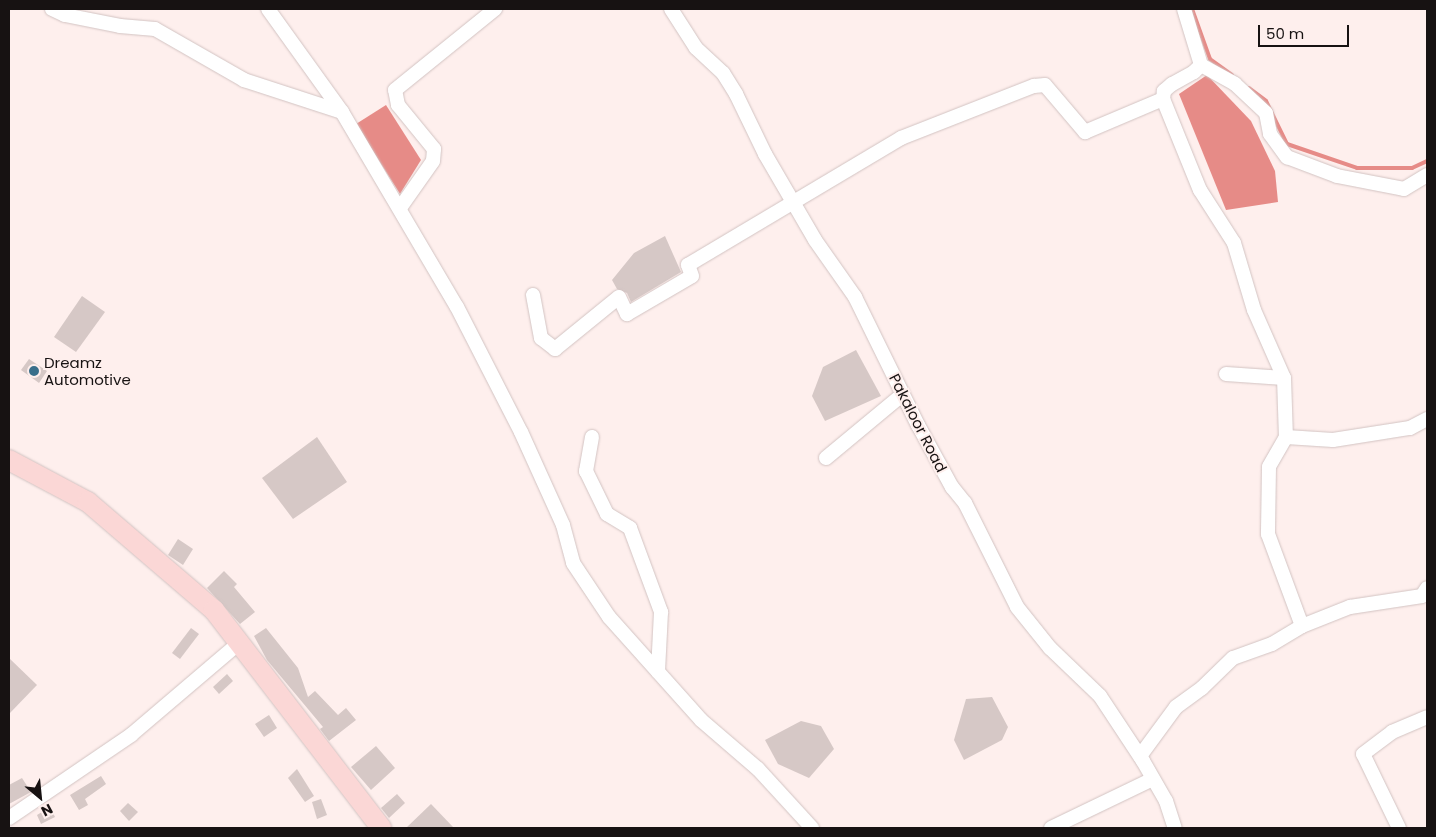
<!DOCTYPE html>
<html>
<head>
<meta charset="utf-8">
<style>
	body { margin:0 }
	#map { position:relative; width:1436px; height:837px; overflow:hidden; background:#feefed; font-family:Poppins,sans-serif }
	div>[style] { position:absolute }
	.water>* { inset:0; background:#e68b87 }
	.stream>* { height:4px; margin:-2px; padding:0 2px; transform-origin:2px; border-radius:2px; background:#e68b87 }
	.building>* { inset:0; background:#d6c8c6 }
	.roads { filter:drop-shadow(0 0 1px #d2c3c2) drop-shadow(0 0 1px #d2c3c2) }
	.street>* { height:14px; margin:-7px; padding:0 7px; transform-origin:7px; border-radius:7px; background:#fff }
	.secondary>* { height:20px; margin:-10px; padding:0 10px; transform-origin:10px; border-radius:10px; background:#fbd7d6 }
	.dots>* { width:14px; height:14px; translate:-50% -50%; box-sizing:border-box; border:2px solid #feefed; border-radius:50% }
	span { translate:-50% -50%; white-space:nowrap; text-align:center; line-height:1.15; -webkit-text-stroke:4px #feefed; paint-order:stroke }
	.poi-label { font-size:15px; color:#171212 }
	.left { translate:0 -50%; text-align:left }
	.street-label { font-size:15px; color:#171212 }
	.frame { position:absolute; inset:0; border:10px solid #171212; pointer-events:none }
	.north { position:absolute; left:15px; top:772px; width:50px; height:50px; -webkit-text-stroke:4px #feefed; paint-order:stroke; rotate:152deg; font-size:14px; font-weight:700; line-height:20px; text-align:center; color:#171212 }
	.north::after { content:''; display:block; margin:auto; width:18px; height:22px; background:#171212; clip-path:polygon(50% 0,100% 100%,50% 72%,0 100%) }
	.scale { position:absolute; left:1258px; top:25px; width:91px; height:22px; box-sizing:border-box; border:2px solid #171212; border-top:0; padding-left:6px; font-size:15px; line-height:18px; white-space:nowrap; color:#171212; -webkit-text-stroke:4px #feefed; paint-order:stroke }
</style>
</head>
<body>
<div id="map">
	<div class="water">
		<i style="clip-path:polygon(1207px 75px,1251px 121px,1275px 171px,1278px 202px,1226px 210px,1179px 94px)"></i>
		<i style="clip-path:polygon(386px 105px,421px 160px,400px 194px,356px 124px)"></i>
	</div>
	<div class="stream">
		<i style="left:1192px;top:9px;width:53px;rotate:70.2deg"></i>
		<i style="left:1210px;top:59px;width:27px;rotate:36deg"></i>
		<i style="left:1249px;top:88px;width:21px;rotate:37deg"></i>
		<i style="left:1266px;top:101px;width:48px;rotate:64deg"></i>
		<i style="left:1287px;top:144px;width:74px;rotate:18.9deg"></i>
		<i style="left:1357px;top:168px;width:55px"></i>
		<i style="left:1412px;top:168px;width:17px;rotate:-25deg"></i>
	</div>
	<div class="building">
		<i style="clip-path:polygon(665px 236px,681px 272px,631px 302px,627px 293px,617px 289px,612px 280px,634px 253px)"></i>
		<i style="clip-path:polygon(82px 296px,105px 312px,76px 352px,54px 337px)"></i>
		<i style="clip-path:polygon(856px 350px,881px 396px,825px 421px,812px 396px,823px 367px)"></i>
		<i style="clip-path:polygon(29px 359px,47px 371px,39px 383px,21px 370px)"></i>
		<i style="clip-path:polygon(317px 437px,347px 482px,293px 519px,262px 478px)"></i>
		<i style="clip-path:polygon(178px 539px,193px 549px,183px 565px,168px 555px)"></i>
		<i style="clip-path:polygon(224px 571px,237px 584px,234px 587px,255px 612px,240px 624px,207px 588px)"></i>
		<i style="clip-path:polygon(191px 628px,199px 634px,180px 659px,172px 653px)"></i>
		<i style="clip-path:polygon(266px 628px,298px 668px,308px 697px,315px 691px,338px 715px,346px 708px,356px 720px,329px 741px,320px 729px,323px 727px,267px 660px,254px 636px)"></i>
		<i style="clip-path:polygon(9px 658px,37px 685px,9px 714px)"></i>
		<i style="clip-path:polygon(227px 674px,233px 681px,219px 694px,213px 687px)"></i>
		<i style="clip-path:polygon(992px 697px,1008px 727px,1002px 740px,964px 760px,954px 740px,966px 699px)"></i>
		<i style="clip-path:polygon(269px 715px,277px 728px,264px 737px,255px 724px)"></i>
		<i style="clip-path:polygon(801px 721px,821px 726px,834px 749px,809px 778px,778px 764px,765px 740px)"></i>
		<i style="clip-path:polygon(376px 746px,395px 768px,371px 790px,351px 767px)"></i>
		<i style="clip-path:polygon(297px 769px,314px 796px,305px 802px,288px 778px)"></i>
		<i style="clip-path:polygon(101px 776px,106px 784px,85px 799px,88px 805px,79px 810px,70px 795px)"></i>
		<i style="clip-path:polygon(22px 778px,31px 792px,9px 804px,9px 785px)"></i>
		<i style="clip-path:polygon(397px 794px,405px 803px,389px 818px,381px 808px)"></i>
		<i style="clip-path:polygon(321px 799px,327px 815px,317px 819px,312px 802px)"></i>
		<i style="clip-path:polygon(128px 803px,138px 812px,129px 821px,120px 811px)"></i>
		<i style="clip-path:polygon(431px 804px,454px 828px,406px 828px)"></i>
		<i style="clip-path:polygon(50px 807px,55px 817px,41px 824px,37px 815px)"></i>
	</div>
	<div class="roads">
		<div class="street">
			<i style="left:52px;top:9px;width:14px;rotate:25deg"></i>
			<i style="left:65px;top:15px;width:56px;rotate:11.3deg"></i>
			<i style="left:120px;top:26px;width:35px;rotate:5deg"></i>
			<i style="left:155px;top:29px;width:103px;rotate:29.8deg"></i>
			<i style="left:244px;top:80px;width:103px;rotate:18.1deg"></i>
			<i style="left:342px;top:112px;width:226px;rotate:59.5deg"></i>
			<i style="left:457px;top:307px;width:140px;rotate:62.9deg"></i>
			<i style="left:521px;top:432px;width:102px;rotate:65.7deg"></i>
			<i style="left:563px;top:525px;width:39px;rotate:75deg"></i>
			<i style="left:573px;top:563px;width:65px;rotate:56.3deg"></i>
			<i style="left:609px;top:617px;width:138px;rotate:48.2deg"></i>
			<i style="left:701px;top:720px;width:75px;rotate:40.7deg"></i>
			<i style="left:758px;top:769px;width:80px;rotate:47.5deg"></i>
			<i style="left:268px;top:9px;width:127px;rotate:54.3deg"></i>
			<i style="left:671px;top:9px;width:46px;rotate:57.3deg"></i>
			<i style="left:696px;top:48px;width:37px;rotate:43deg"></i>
			<i style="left:723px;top:73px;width:25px;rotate:58deg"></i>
			<i style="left:736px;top:94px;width:67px;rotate:64.2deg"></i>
			<i style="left:765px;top:154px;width:99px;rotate:59.8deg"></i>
			<i style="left:815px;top:240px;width:70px;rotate:54.9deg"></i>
			<i style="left:855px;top:297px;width:143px;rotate:63.8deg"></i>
			<i style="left:918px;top:425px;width:71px;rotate:61.3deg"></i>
			<i style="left:952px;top:487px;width:21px;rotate:51deg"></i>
			<i style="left:965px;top:503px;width:116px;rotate:63.4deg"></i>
			<i style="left:1017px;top:607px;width:53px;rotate:51.2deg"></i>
			<i style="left:1050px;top:648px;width:69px;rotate:43.8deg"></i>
			<i style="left:1100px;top:696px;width:78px;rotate:56.5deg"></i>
			<i style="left:1143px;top:761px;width:46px;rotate:60.1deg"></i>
			<i style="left:1166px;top:801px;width:28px;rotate:72deg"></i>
			<i style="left:1184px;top:9px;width:59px;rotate:73.1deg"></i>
			<i style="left:1201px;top:65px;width:39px;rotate:29deg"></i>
			<i style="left:1235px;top:84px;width:42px;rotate:43.1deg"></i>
			<i style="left:1266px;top:113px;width:21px;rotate:79deg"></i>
			<i style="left:1270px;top:134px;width:29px;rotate:54deg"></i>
			<i style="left:1287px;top:157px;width:53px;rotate:20.8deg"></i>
			<i style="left:1337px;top:176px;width:68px;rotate:11deg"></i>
			<i style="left:1404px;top:189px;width:27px;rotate:-31deg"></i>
			<i style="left:1201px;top:65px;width:10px;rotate:135deg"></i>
			<i style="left:1194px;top:72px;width:25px;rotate:151deg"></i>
			<i style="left:1172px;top:84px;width:11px;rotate:139deg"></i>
			<i style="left:1164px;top:91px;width:8px;rotate:97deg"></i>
			<i style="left:1163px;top:99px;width:98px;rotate:67.9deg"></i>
			<i style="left:1200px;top:190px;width:63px;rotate:57.3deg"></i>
			<i style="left:1234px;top:243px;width:70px;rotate:73.4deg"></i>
			<i style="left:1254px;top:310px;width:74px;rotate:66.2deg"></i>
			<i style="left:400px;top:208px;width:57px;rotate:-54.9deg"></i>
			<i style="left:433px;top:161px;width:12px;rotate:-85deg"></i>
			<i style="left:434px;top:149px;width:57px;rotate:-129.3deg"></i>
			<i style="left:398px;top:105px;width:15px;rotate:-101deg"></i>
			<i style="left:395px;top:90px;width:129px;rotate:-39deg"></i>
			<i style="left:533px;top:295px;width:44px;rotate:79.5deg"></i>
			<i style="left:541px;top:338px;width:18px;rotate:38deg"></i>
			<i style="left:555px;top:349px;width:82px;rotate:-39.1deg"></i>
			<i style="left:619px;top:297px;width:19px;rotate:65deg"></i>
			<i style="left:627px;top:314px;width:75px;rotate:-30.3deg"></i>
			<i style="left:692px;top:276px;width:12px;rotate:-110deg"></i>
			<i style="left:688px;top:265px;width:248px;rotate:-30.8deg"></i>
			<i style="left:901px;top:138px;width:143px;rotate:-21.4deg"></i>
			<i style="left:1034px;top:86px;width:11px;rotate:-5deg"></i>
			<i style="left:1045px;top:85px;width:62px;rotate:49.6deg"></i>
			<i style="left:1085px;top:132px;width:85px;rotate:-22.9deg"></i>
			<i style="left:1226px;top:374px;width:58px;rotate:3.9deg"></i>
			<i style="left:1284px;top:378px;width:59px;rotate:88.1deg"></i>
			<i style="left:1286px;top:437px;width:47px;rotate:3.7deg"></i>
			<i style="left:1333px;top:440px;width:78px;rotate:-8.9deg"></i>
			<i style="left:1410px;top:428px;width:19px;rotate:-28deg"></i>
			<i style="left:592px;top:437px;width:35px;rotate:100deg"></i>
			<i style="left:586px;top:471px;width:48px;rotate:64deg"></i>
			<i style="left:607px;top:514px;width:27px;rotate:31deg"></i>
			<i style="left:630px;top:528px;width:90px;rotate:69.7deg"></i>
			<i style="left:661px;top:612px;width:60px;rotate:92.9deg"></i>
			<i style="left:1286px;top:437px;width:34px;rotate:120deg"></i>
			<i style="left:1269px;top:467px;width:67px;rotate:90.9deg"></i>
			<i style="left:1268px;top:534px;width:98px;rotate:69.7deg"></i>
			<i style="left:826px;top:458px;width:100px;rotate:-39.7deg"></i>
			<i style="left:1140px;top:756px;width:61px;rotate:-53.7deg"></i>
			<i style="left:1176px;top:707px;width:32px;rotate:-36deg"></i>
			<i style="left:1202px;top:688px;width:43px;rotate:-44.1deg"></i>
			<i style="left:1233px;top:658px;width:41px;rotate:-19.7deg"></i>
			<i style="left:1272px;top:644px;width:35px;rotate:-31deg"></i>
			<i style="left:1302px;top:626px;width:52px;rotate:-21.6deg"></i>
			<i style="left:1350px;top:607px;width:73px;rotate:-8.7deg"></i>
			<i style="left:1422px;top:596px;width:9px;rotate:-58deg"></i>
			<i style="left:9px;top:818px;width:148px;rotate:-34.2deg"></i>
			<i style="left:131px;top:735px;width:142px;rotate:-40.4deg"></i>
			<i style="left:1051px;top:828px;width:113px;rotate:-25.7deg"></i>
			<i style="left:1399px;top:828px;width:82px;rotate:-115.9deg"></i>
			<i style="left:1363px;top:754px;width:36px;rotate:-37deg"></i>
			<i style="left:1392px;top:732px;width:38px;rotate:-23deg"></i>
		</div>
		<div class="secondary">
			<i style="left:9px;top:460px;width:89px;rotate:28deg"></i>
			<i style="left:88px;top:502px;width:166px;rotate:40.6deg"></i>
			<i style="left:214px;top:610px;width:275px;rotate:52.5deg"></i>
		</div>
	</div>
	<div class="dots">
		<i style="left:34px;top:371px;background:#386e8a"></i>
	</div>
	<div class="poi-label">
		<span class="left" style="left:44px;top:371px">Dreamz<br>Automotive</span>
	</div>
	<div class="street-label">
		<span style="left:918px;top:423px;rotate:63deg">Pakaloor Road</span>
	</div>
	<div class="frame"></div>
	<div class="north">N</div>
	<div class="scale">50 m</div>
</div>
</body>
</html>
